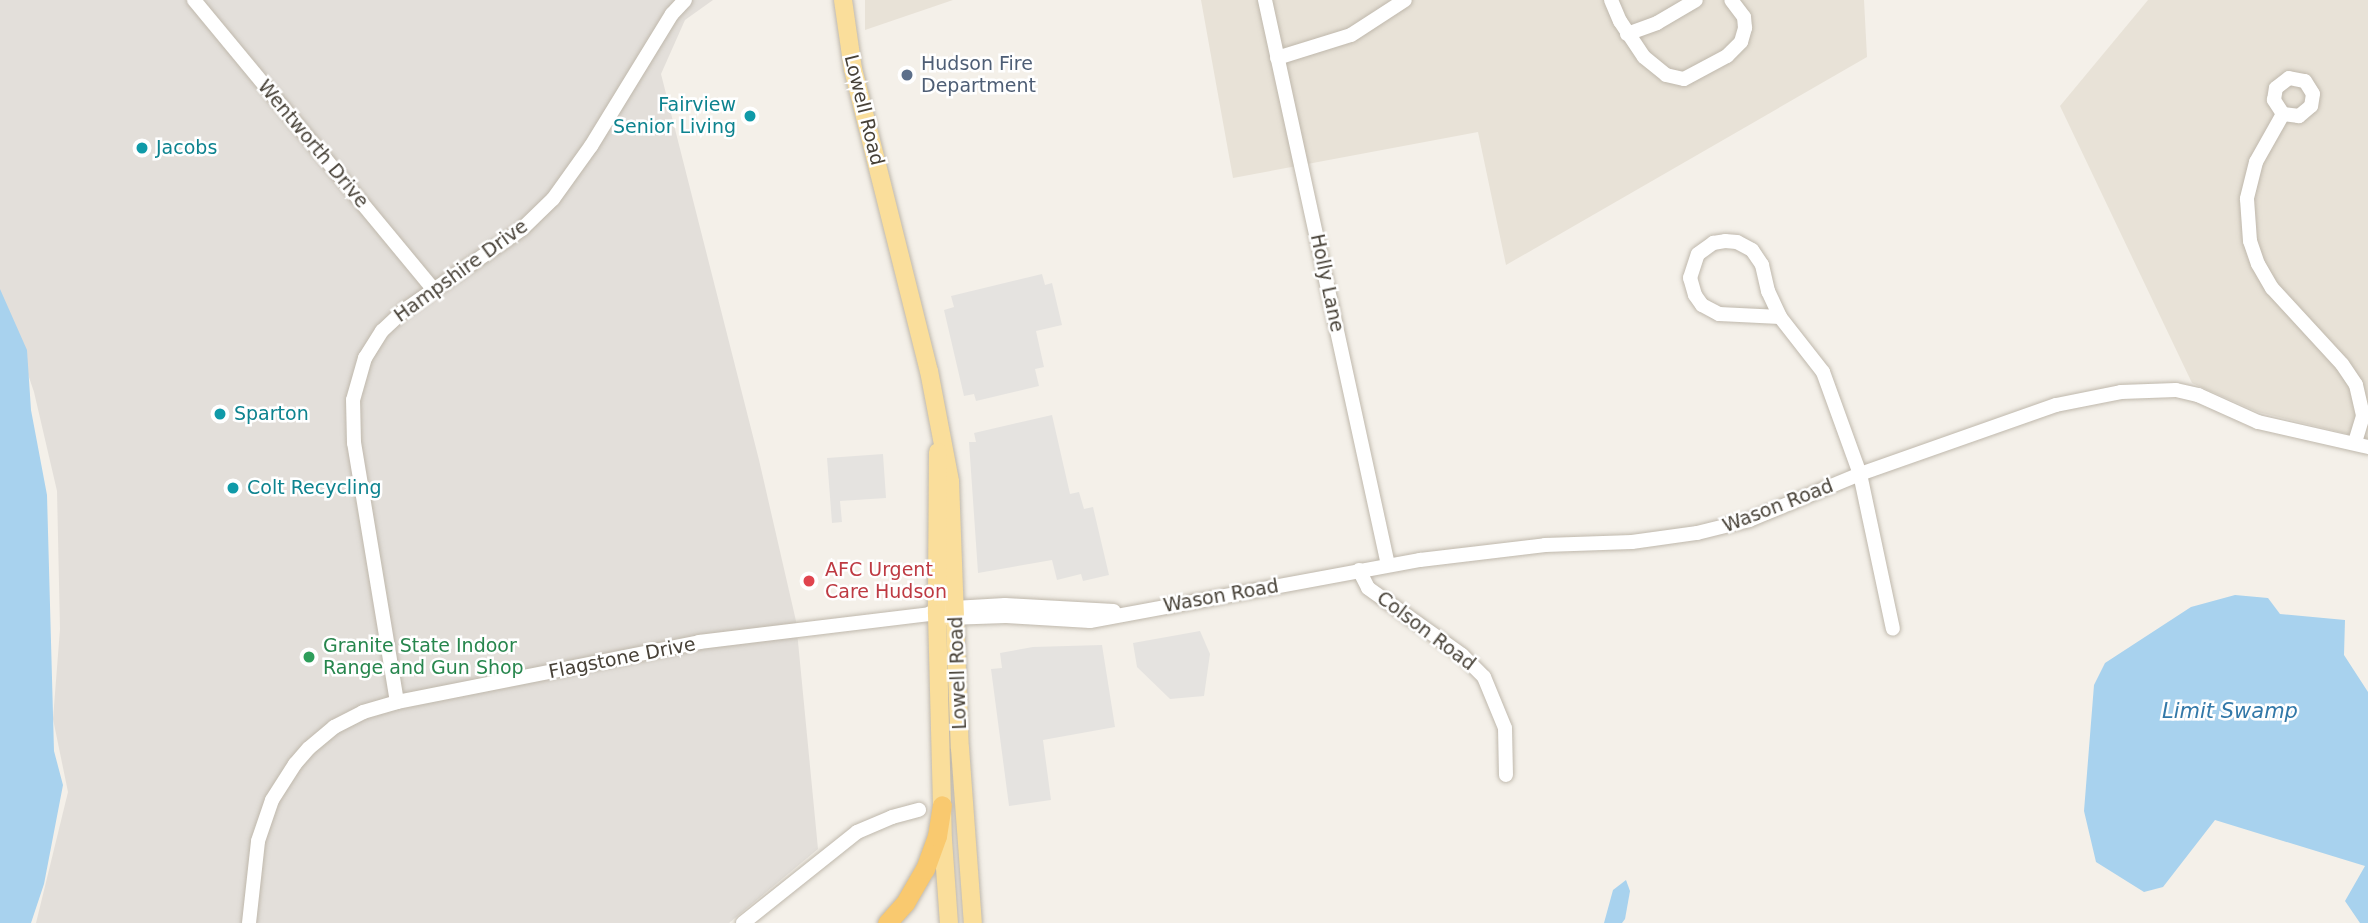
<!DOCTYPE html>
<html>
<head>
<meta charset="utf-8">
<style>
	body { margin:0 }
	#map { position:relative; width:2368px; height:923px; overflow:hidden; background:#f4f0e9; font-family:"DejaVu Sans",sans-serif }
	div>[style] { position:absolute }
	.residential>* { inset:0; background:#e8e2d7 }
	.industrial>* { inset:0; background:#e3dfda }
	.parking>* { inset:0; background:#e5e3e0 }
	.water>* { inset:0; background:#a8d2ee }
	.roads { filter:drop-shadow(0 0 2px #bfb8ac) drop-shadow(0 0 2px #bfb8ac) }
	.minor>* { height:14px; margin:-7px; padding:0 7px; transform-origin:7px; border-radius:7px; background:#fff }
	.major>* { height:18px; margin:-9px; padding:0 9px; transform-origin:9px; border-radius:9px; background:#fade9b }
	.highway>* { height:19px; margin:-9.5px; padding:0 9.5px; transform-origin:9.5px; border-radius:9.5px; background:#f9c96f }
	.dots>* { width:19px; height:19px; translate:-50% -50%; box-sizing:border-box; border:4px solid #fff; border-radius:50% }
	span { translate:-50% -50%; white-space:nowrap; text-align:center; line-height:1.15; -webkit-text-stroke:5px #fff; paint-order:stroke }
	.service-label { font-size:19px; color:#4e5e75 }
	.left { translate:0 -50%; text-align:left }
	.culture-label { font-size:19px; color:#0d838f }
	.right { translate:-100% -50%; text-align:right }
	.street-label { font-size:19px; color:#474137 }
	.health-label { font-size:19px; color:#be3a42 }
	.leisure-label { font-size:19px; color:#27864d }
	.water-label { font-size:21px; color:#3278a8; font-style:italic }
</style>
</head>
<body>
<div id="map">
	<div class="residential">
		<i style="clip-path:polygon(865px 0,953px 0,865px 30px)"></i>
		<i style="clip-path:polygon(1201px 0,1864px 0,1867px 57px,1506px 265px,1478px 132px,1233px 178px)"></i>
		<i style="clip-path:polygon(2148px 0,2368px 0,2368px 439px,2258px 412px,2192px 383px,2060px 106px)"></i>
	</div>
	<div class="industrial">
		<i style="clip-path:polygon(0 0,713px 0,685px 20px,661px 74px,759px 460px,796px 621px,818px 849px,729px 923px,36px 923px,68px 792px,53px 719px,60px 629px,57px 491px,34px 392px,0 292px)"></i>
	</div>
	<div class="parking">
		<i style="clip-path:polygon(1042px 274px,1045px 285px,1052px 283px,1062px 325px,1036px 331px,1044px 367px,1035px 369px,1039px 386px,976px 401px,974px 394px,964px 396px,944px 310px,954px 307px,951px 296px)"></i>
		<i style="clip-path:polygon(1052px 415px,1070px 494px,1079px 492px,1084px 509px,1093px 507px,1109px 575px,1083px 581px,1081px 574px,1057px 580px,1052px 560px,978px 573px,969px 442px,976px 442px,974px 433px)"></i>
		<i style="clip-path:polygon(883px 454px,886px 498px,840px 501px,842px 522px,832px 523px,827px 458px)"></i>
		<i style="clip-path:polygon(1200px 631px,1210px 654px,1204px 696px,1170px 699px,1137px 667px,1133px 643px)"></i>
		<i style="clip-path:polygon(1102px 645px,1115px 727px,1043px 740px,1051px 800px,1009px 806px,991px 669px,1002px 668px,1000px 653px,1033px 647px)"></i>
	</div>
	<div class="water">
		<i style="clip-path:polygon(0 289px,27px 350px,31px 410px,47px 495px,54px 751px,63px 785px,44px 884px,31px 923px,0 923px)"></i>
		<i style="clip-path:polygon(2235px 595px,2268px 598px,2280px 614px,2345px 620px,2344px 655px,2368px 692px,2368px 923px,2360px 923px,2345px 901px,2365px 866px,2215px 820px,2163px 887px,2144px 892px,2096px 862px,2084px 811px,2094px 685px,2105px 663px,2191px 607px)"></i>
		<i style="clip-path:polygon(1626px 880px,1630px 891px,1625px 919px,1622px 923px,1604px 923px,1613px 890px)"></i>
	</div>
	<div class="roads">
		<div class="minor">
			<i style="left:194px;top:0;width:374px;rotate:50.4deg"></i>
			<i style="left:1265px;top:0;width:578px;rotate:77.72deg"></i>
			<i style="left:1611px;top:0;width:23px;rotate:67deg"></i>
			<i style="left:1620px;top:21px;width:43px;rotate:56.3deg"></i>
			<i style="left:1644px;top:57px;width:28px;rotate:39deg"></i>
			<i style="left:1666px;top:75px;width:18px;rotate:13deg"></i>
			<i style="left:1684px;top:79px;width:49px;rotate:-28.1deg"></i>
			<i style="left:1727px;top:56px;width:20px;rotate:-45deg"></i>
			<i style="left:1741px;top:42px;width:15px;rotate:-74deg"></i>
			<i style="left:1745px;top:28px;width:11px;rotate:-95deg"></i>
			<i style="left:1744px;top:17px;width:21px;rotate:-127deg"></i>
			<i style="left:1627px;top:34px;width:32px;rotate:-20deg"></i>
			<i style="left:1657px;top:23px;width:45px;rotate:-30.5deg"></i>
			<i style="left:1277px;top:58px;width:77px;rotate:-17.3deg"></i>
			<i style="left:1351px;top:35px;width:64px;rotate:-32.9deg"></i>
			<i style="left:2283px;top:114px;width:17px;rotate:-123deg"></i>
			<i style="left:2274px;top:100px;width:12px;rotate:-81deg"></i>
			<i style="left:2276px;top:88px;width:16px;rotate:-38deg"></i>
			<i style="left:2289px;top:78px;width:16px;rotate:11deg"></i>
			<i style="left:2305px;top:81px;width:15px;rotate:58deg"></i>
			<i style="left:2313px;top:94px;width:12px;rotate:99deg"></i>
			<i style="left:2311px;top:106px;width:16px;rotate:140deg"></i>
			<i style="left:2299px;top:116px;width:16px;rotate:-173deg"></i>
			<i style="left:2283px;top:114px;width:55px;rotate:119.4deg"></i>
			<i style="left:2256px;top:162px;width:38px;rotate:104deg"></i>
			<i style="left:2247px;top:199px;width:42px;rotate:85.9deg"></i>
			<i style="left:2250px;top:241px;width:24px;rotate:71deg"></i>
			<i style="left:2258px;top:264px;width:28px;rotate:60deg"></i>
			<i style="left:2272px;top:288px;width:103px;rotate:47.4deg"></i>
			<i style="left:2342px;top:364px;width:25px;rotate:56deg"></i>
			<i style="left:2356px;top:385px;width:32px;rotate:77deg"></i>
			<i style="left:2363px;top:416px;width:28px;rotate:107deg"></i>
			<i style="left:1780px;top:317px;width:61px;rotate:-177.2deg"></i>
			<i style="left:1719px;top:314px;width:19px;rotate:-152deg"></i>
			<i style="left:1702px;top:305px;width:12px;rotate:-125deg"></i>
			<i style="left:1695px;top:295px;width:18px;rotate:-106deg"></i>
			<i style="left:1690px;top:278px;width:25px;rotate:-72deg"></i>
			<i style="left:1698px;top:254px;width:19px;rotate:-36deg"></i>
			<i style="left:1713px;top:243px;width:12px;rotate:-9deg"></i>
			<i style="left:1725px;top:241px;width:12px;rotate:5deg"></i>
			<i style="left:1737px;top:242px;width:17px;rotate:28deg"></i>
			<i style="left:1752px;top:250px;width:18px;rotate:56deg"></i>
			<i style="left:1762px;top:265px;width:27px;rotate:77deg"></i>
			<i style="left:1768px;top:291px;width:29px;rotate:65deg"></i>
			<i style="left:1780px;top:317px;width:70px;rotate:52deg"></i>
			<i style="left:1823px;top:372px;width:109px;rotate:70.1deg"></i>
			<i style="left:1860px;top:474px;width:158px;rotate:78deg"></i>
			<i style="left:1359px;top:570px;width:20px;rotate:63deg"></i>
			<i style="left:1368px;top:588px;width:115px;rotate:35.5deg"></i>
			<i style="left:1462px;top:655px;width:31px;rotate:45deg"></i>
			<i style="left:1484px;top:677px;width:55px;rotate:67.6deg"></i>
			<i style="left:1505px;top:728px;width:47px;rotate:88.8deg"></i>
			<i style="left:947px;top:618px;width:59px;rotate:-1.9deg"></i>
			<i style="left:1006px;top:616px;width:84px;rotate:3.4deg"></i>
			<i style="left:1090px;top:621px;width:336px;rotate:-10.5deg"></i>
			<i style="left:1420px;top:560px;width:126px;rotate:-6.8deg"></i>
			<i style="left:1545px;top:545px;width:87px;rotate:-2deg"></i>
			<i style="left:1632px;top:542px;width:66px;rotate:-7.9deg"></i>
			<i style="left:1697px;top:533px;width:54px;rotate:-14deg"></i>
			<i style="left:1749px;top:520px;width:120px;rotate:-22.5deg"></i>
			<i style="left:1860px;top:474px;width:208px;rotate:-19.4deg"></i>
			<i style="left:2056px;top:405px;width:66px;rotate:-11.3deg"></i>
			<i style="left:2121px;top:392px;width:55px;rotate:-2.1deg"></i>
			<i style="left:2176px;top:390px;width:23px;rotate:13deg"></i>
			<i style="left:2198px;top:395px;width:66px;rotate:24.2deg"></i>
			<i style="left:2258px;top:422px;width:113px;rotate:12.8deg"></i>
			<i style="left:397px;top:702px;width:263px;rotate:-99.4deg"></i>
			<i style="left:354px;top:443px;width:43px;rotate:-91.3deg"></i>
			<i style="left:353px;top:400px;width:44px;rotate:-74.1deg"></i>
			<i style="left:365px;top:358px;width:32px;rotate:-58deg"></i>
			<i style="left:382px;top:331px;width:33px;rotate:-43deg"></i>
			<i style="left:406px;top:309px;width:141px;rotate:-34.6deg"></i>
			<i style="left:522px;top:229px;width:43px;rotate:-44.1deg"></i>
			<i style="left:553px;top:199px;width:65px;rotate:-54.4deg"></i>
			<i style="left:591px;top:146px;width:155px;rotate:-58.5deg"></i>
			<i style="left:672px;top:14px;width:19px;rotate:-47deg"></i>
			<i style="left:249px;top:923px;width:82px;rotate:-83.7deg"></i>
			<i style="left:258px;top:841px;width:43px;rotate:-71.1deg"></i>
			<i style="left:272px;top:800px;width:43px;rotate:-57.4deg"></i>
			<i style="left:295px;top:764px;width:21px;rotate:-49deg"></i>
			<i style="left:309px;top:748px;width:33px;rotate:-40deg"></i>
			<i style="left:334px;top:727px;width:33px;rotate:-27deg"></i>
			<i style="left:363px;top:712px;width:35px;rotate:-16deg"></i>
			<i style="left:397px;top:702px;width:308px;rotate:-11.2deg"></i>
			<i style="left:699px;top:642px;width:232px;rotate:-6.9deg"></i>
			<i style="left:929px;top:614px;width:9px;rotate:-32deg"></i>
			<i style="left:937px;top:609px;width:68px;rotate:-3.4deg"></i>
			<i style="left:1005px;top:605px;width:109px;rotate:3.2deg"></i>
			<i style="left:743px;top:923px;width:146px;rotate:-38.6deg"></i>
			<i style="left:857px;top:832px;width:38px;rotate:-23deg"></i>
			<i style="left:892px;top:817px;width:28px;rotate:-15deg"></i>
		</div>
		<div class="major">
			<i style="left:843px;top:0;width:70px;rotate:81.8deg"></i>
			<i style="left:853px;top:69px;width:311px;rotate:75.9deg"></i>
			<i style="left:929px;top:371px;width:112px;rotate:79.2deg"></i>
			<i style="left:950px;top:481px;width:267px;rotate:87.9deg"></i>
			<i style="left:960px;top:748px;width:175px;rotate:85.8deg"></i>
			<i style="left:938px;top:452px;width:162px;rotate:90.4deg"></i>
			<i style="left:937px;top:614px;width:226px;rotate:88.5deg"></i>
			<i style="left:943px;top:840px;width:83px;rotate:85.9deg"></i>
		</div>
		<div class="highway">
			<i style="left:887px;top:923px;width:27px;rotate:-48deg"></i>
			<i style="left:905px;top:903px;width:39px;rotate:-60deg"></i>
			<i style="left:925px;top:869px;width:35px;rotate:-70deg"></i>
			<i style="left:937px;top:836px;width:31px;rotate:-81deg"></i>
		</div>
	</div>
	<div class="dots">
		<i style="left:907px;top:75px;background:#5c6f8a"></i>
		<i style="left:750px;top:116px;background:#0f9aa8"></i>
		<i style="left:142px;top:148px;background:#0f9aa8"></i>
		<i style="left:220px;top:414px;background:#0f9aa8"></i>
		<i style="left:233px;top:488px;background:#0f9aa8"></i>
		<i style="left:809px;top:581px;background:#e0444e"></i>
		<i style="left:309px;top:657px;background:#2e9e5b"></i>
	</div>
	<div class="service-label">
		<span class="left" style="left:921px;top:75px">Hudson Fire<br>Department</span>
	</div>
	<div class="culture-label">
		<span class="right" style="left:736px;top:116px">Fairview<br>Senior Living</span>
		<span class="left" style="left:156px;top:148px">Jacobs</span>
		<span class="left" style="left:234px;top:414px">Sparton</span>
		<span class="left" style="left:247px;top:488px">Colt Recycling</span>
	</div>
	<div class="street-label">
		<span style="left:864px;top:110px;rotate:76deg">Lowell Road</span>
		<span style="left:313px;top:144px;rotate:50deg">Wentworth Drive</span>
		<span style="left:461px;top:271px;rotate:-36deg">Hampshire Drive</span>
		<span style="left:1327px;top:283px;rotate:78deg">Holly Lane</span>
		<span style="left:1778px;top:506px;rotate:-21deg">Wason Road</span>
		<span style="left:1221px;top:596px;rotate:-10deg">Wason Road</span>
		<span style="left:1426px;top:631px;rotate:37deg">Colson Road</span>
		<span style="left:622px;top:658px;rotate:-11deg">Flagstone Drive</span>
		<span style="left:958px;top:673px;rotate:-92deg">Lowell Road</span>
	</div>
	<div class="health-label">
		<span class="left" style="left:825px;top:581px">AFC Urgent<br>Care Hudson</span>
	</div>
	<div class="leisure-label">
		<span class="left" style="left:323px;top:657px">Granite State Indoor<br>Range and Gun Shop</span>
	</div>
	<div class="water-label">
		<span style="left:2230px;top:711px">Limit Swamp</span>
	</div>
</div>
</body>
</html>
